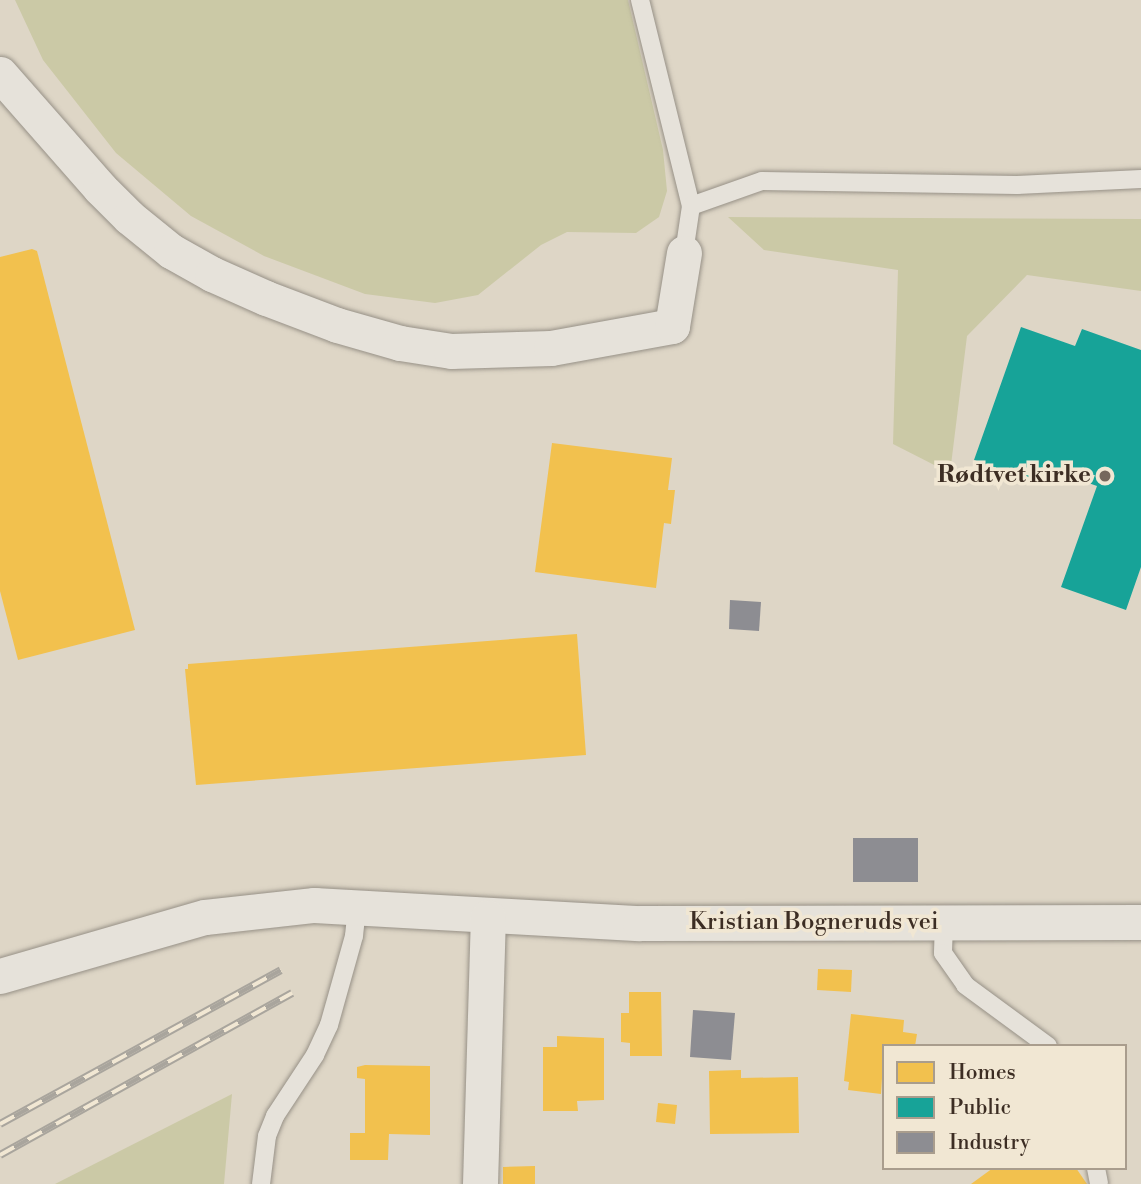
<!DOCTYPE html>
<html>
<head>
<meta charset="utf-8">
<style>
	body { margin:0 }
	#map { position:relative; width:1141px; height:1184px; overflow:hidden; background:#ded6c6; font-family:"Libre Bodoni",serif }
	div>[style] { position:absolute }
	.green>* { inset:0; background:#cbc9a6 }
	.homes>* { inset:0; background:#f2c14e }
	.public>* { inset:0; background:#17a398 }
	.industry>* { inset:0; background:#8d8d92 }
	.roads { filter:drop-shadow(0 0 2px #979187) drop-shadow(0 0 2px #979187) }
	.service>* { height:18px; margin:-9px; padding:0 9px; transform-origin:9px; border-radius:9px; background:#e6e2da }
	.minor>* { height:35px; margin:-17.5px; padding:0 17.5px; transform-origin:17.5px; border-radius:17.5px; background:#e6e2da }
	.rail>* { height:8px; margin-top:-4px; transform-origin:0; background:repeating-linear-gradient(90deg,#f1e7d3 0 16px,#a9a59d 0 32px); box-sizing:border-box; border-block:2px solid #a9a59d }
	.dots>* { width:19px; height:19px; translate:-50% -50%; box-sizing:border-box; border:4px solid #f1e7d3; border-radius:50% }
	span { translate:-50% -50%; white-space:nowrap; text-align:center; line-height:1.15; -webkit-text-stroke:7px #f1e7d3; paint-order:stroke }
	.poi-label { font-size:24px; color:#3c2d23; font-weight:700 }
	.right { translate:-100% -50%; text-align:right }
	.street-label { font-size:24px; color:#3c2d23 }
	.legend { position:absolute; left:882px; top:1044px; width:245px; height:126px; box-sizing:border-box; background:#f1e7d3; border:2px solid #a99d8d; margin:0; padding:9px 12px; list-style:none; font-size:21px; color:#3c2d23 }
	.legend li { display:flex; align-items:center; gap:14px; height:35px }
	.legend b { width:35px; border:2px solid #a99d8d }
</style>
</head>
<body>
<div id="map">
	<div class="green">
		<i style="clip-path:polygon(15px 0,628px 0,663px 150px,667px 191px,659px 217px,636px 233px,567px 232px,541px 245px,478px 295px,435px 303px,365px 294px,264px 256px,191px 216px,116px 153px,43px 60px)"></i>
		<i style="clip-path:polygon(728px 217px,1141px 219px,1141px 291px,1027px 275px,967px 336px,950px 473px,893px 444px,898px 270px,764px 250px)"></i>
		<i style="clip-path:polygon(232px 1094px,224px 1184px,55px 1184px)"></i>
	</div>
	<div class="homes">
		<i style="clip-path:polygon(32px 249px,37px 251px,135px 630px,18px 660px,0 591px,0 257px)"></i>
		<i style="clip-path:polygon(552px 443px,672px 458px,668px 490px,675px 490px,671px 524px,664px 523px,656px 588px,535px 572px)"></i>
		<i style="clip-path:polygon(577px 634px,586px 755px,196px 785px,185px 669px,188px 669px,188px 664px)"></i>
		<i style="clip-path:polygon(818px 969px,852px 970px,851px 992px,817px 990px)"></i>
		<i style="clip-path:polygon(629px 992px,661px 992px,662px 1056px,630px 1056px,630px 1043px,621px 1042px,621px 1013px,629px 1013px)"></i>
		<i style="clip-path:polygon(851px 1014px,904px 1020px,903px 1032px,917px 1034px,915px 1046px,884px 1046px,881px 1094px,848px 1090px,849px 1082px,844px 1081px)"></i>
		<i style="clip-path:polygon(557px 1036px,604px 1038px,604px 1100px,577px 1101px,578px 1111px,543px 1111px,543px 1047px,557px 1047px)"></i>
		<i style="clip-path:polygon(365px 1065px,430px 1066px,430px 1135px,389px 1134px,388px 1160px,350px 1160px,350px 1133px,365px 1133px,365px 1079px,357px 1078px,357px 1067px)"></i>
		<i style="clip-path:polygon(741px 1070px,741px 1078px,798px 1077px,799px 1133px,710px 1134px,709px 1071px)"></i>
		<i style="clip-path:polygon(658px 1103px,677px 1105px,675px 1124px,656px 1122px)"></i>
		<i style="clip-path:polygon(535px 1166px,535px 1184px,503px 1184px,503px 1167px)"></i>
		<i style="clip-path:polygon(993px 1168px,1076px 1168px,1087px 1184px,971px 1184px)"></i>
	</div>
	<div class="public">
		<i style="clip-path:polygon(1021px 327px,1075px 346px,1082px 329px,1141px 350px,1141px 567px,1126px 610px,1061px 587px,1097px 486px,1046px 468px,1041px 484px,974px 460px)"></i>
	</div>
	<div class="industry">
		<i style="clip-path:polygon(730px 600px,761px 602px,759px 631px,729px 629px)"></i>
		<i style="clip-path:polygon(853px 838px,918px 838px,918px 882px,853px 882px)"></i>
		<i style="clip-path:polygon(693px 1010px,735px 1013px,731px 1060px,690px 1057px)"></i>
	</div>
	<div class="roads">
		<div class="service">
			<i style="left:640px;top:0;width:212px;rotate:76.1deg"></i>
			<i style="left:691px;top:206px;width:48px;rotate:98.5deg"></i>
			<i style="left:691px;top:206px;width:75px;rotate:-19.4deg"></i>
			<i style="left:762px;top:181px;width:255px;rotate:0.9deg"></i>
			<i style="left:1017px;top:185px;width:124px;rotate:-2.8deg"></i>
			<i style="left:944px;top:923px;width:30px;rotate:92deg"></i>
			<i style="left:943px;top:953px;width:39px;rotate:55deg"></i>
			<i style="left:965px;top:985px;width:103px;rotate:36.3deg"></i>
			<i style="left:1096px;top:1168px;width:16px;rotate:79deg"></i>
			<i style="left:261px;top:1184px;width:48px;rotate:-82.9deg"></i>
			<i style="left:267px;top:1136px;width:22px;rotate:-68deg"></i>
			<i style="left:275px;top:1116px;width:73px;rotate:-56.7deg"></i>
			<i style="left:315px;top:1055px;width:33px;rotate:-65deg"></i>
			<i style="left:329px;top:1025px;width:92px;rotate:-74.3deg"></i>
			<i style="left:354px;top:936px;width:31px;rotate:-84deg"></i>
		</div>
		<div class="minor">
			<i style="left:0;top:74px;width:152px;rotate:48.7deg"></i>
			<i style="left:100px;top:188px;width:41px;rotate:45deg"></i>
			<i style="left:129px;top:217px;width:54px;rotate:39deg"></i>
			<i style="left:171px;top:251px;width:47px;rotate:29.3deg"></i>
			<i style="left:212px;top:274px;width:59px;rotate:24deg"></i>
			<i style="left:266px;top:298px;width:76px;rotate:20.8deg"></i>
			<i style="left:337px;top:325px;width:66px;rotate:15.9deg"></i>
			<i style="left:400px;top:343px;width:52px;rotate:8.9deg"></i>
			<i style="left:451px;top:351px;width:100px;rotate:-1.7deg"></i>
			<i style="left:551px;top:348px;width:123px;rotate:-10.3deg"></i>
			<i style="left:672px;top:326px;width:74px;rotate:-80.7deg"></i>
			<i style="left:0;top:976px;width:213px;rotate:-16.1deg"></i>
			<i style="left:205px;top:917px;width:110px;rotate:-6.3deg"></i>
			<i style="left:314px;top:905px;width:326px;rotate:3.2deg"></i>
			<i style="left:640px;top:923px;width:501px;rotate:-0.11deg"></i>
			<i style="left:480px;top:1184px;width:267px;rotate:-88.3deg"></i>
		</div>
	</div>
	<div class="rail">
		<i style="left:0;top:1124px;width:320px;rotate:-28.7deg"></i>
		<i style="left:0;top:1155px;width:334px;rotate:-29deg"></i>
	</div>
	<div class="dots">
		<i style="left:1105px;top:476px;background:#75685c"></i>
	</div>
	<div class="poi-label">
		<span class="right" style="left:1091px;top:476px">Rødtvet kirke</span>
	</div>
	<div class="street-label">
		<span style="left:814px;top:923px">Kristian Bogneruds vei</span>
	</div>
	<ul class="legend">
	<li><b style="height:19px;background:#f2c14e"></b>Homes</li>
	<li><b style="height:19px;background:#17a398"></b>Public</li>
	<li><b style="height:19px;background:#8d8d92"></b>Industry</li>
	</ul>
</div>
</body>
</html>
